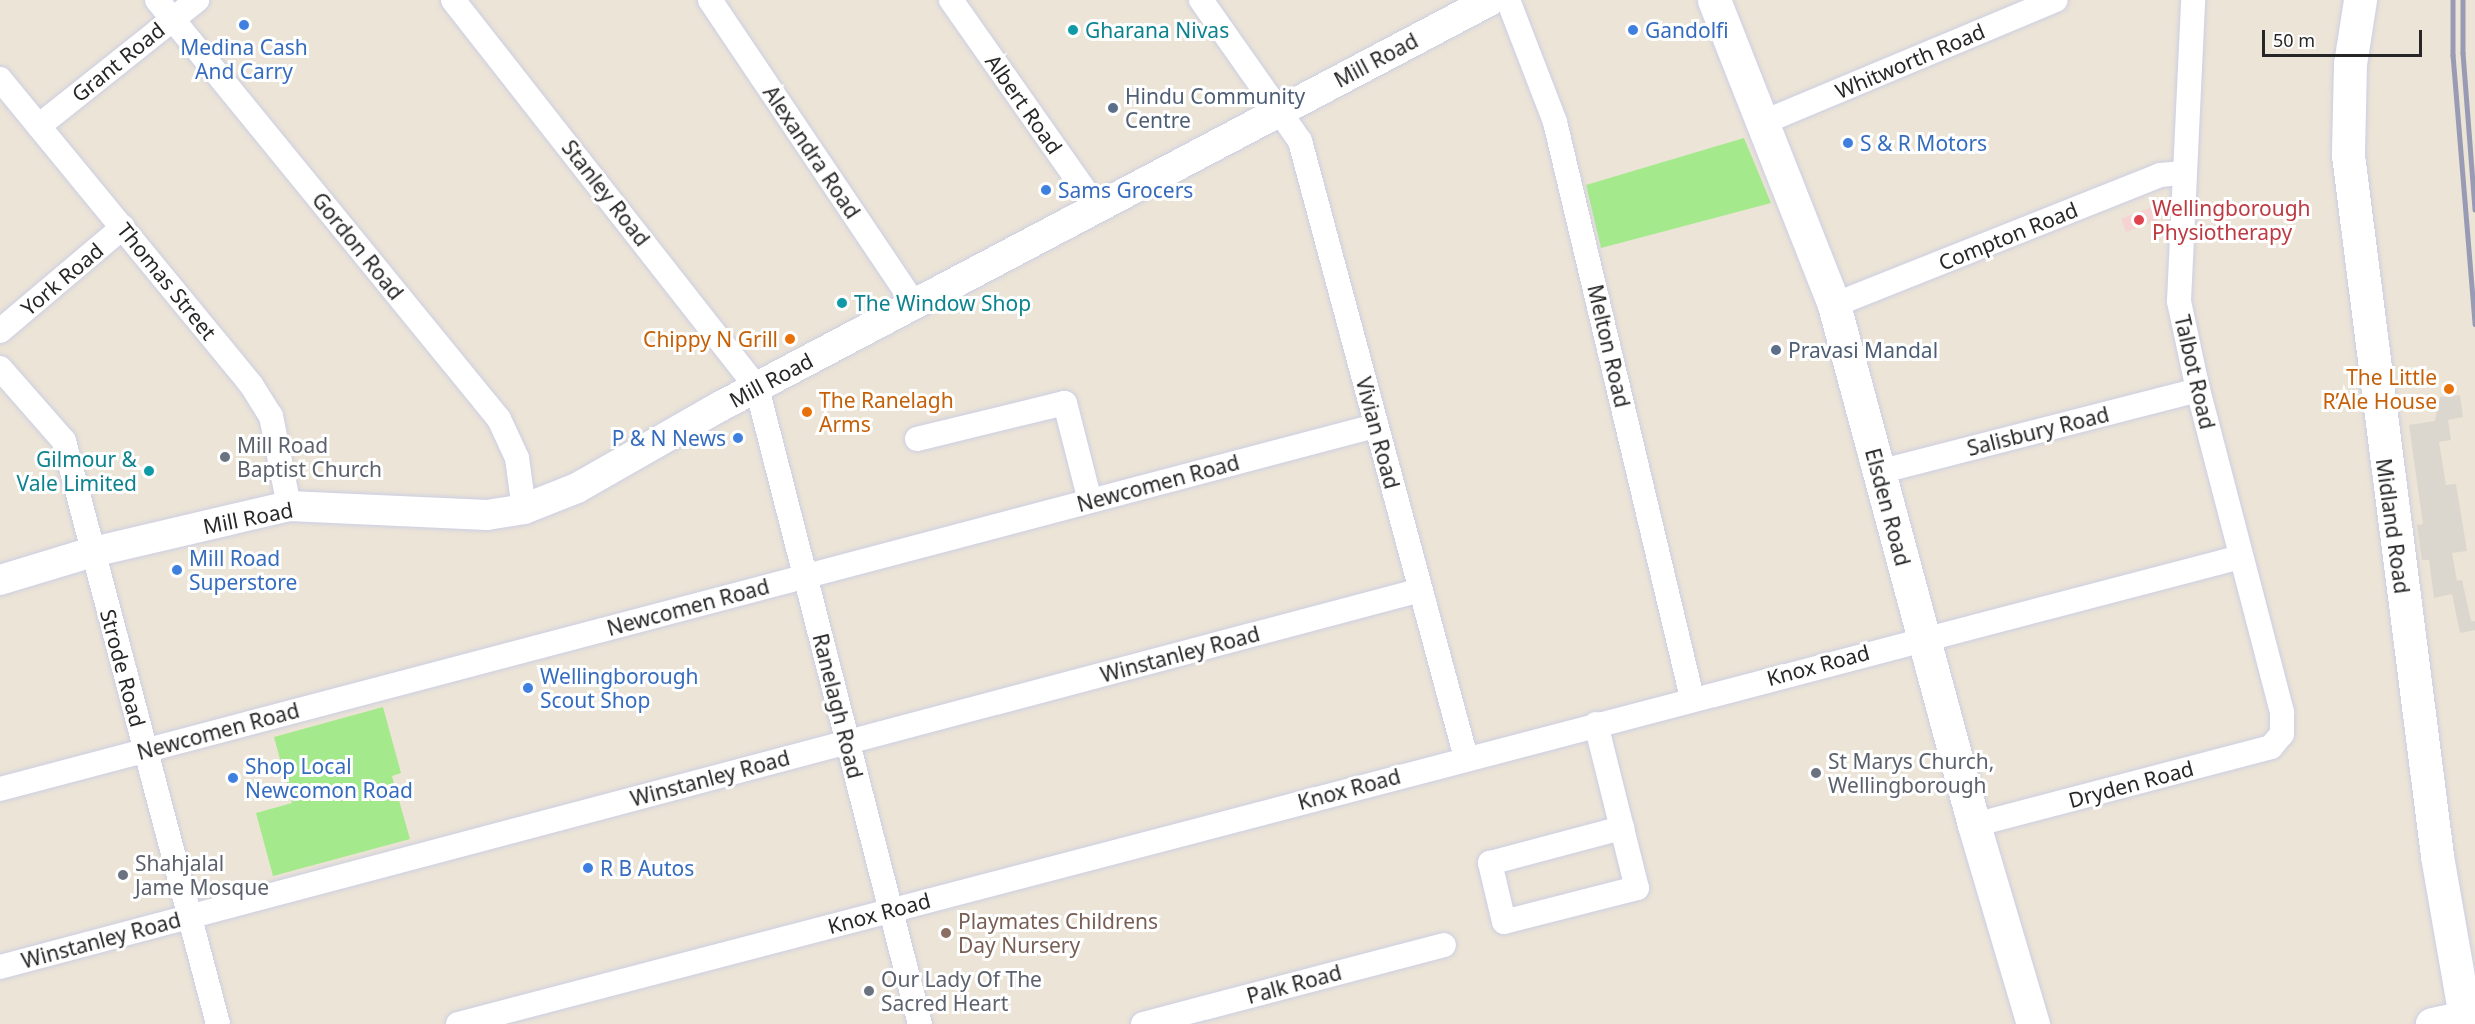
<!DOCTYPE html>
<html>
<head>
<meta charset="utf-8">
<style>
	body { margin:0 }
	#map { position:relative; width:2475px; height:1024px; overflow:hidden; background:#ece4d6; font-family:"Noto Sans",sans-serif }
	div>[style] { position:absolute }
	.medical>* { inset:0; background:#f4d3d2 }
	.green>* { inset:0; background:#a4e98c }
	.plaza>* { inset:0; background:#dbd7ce }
	.roads { filter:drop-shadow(0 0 2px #cccee3) drop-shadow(0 0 2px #cccee3) }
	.minor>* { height:24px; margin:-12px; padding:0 12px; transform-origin:12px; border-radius:12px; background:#fff }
	.tertiary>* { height:30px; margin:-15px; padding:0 15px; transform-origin:15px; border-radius:15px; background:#fff }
	.secondary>* { height:33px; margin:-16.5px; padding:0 16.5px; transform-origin:16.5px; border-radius:16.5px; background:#fff }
	.rail>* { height:4.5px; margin:-2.25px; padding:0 2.25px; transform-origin:2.25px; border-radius:2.25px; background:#999bb4 }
	.dots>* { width:16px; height:16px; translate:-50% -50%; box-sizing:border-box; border:3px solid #fff; border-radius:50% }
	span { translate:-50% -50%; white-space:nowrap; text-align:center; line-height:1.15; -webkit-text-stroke:6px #fff; paint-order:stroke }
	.culture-label { font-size:21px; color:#0d838f }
	.left { translate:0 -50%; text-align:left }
	.right { translate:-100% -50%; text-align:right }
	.shop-label { font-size:21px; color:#366cbe }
	.street-label { font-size:21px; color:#272727 }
	.service-label { font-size:21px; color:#4e5e75 }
	.health-label { font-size:21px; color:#be3a42 }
	.food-label { font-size:21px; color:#c56008 }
	.worship-label { font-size:21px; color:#5b616d }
	.education-label { font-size:21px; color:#785e54 }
	.scale { position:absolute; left:2262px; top:30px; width:160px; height:27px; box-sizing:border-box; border:3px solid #272727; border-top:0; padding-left:8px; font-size:18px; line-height:21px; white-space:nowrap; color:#272727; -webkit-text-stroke:4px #fff; paint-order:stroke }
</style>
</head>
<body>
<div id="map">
	<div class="medical">
		<i style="clip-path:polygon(2152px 207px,2157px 220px,2126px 232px,2121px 219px)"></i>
	</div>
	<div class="green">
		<i style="clip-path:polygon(1744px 138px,1771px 203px,1601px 248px,1586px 185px)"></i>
		<i style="clip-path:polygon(383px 707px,401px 773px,392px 776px,410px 839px,273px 876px,256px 813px,292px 803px,274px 737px)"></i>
	</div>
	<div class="plaza">
		<i style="clip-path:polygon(2460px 395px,2463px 417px,2448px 420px,2451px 440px,2439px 442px,2446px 485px,2456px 484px,2467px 551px,2452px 553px,2457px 581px,2462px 580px,2471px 621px,2475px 621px,2475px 630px,2460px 633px,2452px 594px,2434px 598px,2429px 560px,2422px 560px,2417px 525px,2423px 524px,2409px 425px,2435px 421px,2440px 397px)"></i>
	</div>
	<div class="roads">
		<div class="minor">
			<i style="left:157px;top:0;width:541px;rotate:50.78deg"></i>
			<i style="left:499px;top:419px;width:43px;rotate:65.2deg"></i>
			<i style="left:517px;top:458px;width:51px;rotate:82.2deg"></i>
			<i style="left:453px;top:0;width:493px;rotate:51.9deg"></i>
			<i style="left:757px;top:388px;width:657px;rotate:75.63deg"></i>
			<i style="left:710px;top:0;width:366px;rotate:56.1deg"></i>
			<i style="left:951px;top:0;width:254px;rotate:54.9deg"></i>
			<i style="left:1201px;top:0;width:172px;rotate:54.9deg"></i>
			<i style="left:1300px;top:141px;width:639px;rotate:74.94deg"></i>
			<i style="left:1508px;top:0;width:131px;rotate:68.9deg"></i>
			<i style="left:1555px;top:122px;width:592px;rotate:76.62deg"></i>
			<i style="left:0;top:79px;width:397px;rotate:50.6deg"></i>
			<i style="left:252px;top:386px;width:36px;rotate:58deg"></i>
			<i style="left:271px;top:416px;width:92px;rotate:78.7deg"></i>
			<i style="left:1764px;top:122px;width:316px;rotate:-22.7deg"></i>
			<i style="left:40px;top:125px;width:201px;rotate:-38.5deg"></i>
			<i style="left:1834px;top:305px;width:351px;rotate:-21.7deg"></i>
			<i style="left:2160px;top:175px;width:24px;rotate:-5deg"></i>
			<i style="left:0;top:331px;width:161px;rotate:-40.2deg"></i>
			<i style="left:0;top:368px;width:97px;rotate:48.8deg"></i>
			<i style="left:64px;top:441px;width:603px;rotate:75.2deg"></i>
			<i style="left:917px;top:439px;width:152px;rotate:-13.7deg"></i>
			<i style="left:1065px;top:403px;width:101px;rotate:75.7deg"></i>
			<i style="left:1879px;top:472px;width:329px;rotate:-14.4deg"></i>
			<i style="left:1596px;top:724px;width:169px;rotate:76deg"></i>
			<i style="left:1637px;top:888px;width:137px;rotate:165.7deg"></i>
			<i style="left:1504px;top:922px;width:61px;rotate:-103.3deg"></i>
			<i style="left:1490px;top:863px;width:137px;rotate:-14.9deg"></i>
			<i style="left:0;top:789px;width:1422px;rotate:-14.79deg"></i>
			<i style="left:1974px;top:825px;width:307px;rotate:-14.7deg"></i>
			<i style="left:2271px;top:747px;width:17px;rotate:-50deg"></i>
			<i style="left:2282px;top:734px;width:22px;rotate:-90deg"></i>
			<i style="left:2282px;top:712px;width:333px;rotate:-104.6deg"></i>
			<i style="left:2198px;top:390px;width:91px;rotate:-102.1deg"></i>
			<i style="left:2179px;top:301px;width:301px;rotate:-87.3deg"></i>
			<i style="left:0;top:967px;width:1470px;rotate:-14.86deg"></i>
			<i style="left:458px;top:1024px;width:1842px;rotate:-14.68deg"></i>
			<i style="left:1143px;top:1024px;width:311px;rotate:-14.7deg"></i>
		</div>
		<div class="tertiary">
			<i style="left:0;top:580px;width:97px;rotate:-16.8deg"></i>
			<i style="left:93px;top:552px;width:201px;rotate:-13.2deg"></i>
			<i style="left:289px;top:506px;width:198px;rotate:2.6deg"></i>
			<i style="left:487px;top:515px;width:37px;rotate:-9deg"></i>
			<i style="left:524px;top:509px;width:57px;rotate:-21.6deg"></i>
			<i style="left:577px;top:488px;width:166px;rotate:-29.7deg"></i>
			<i style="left:721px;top:406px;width:870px;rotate:-27.8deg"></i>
		</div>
		<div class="secondary">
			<i style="left:1714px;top:0;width:328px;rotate:68.5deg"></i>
			<i style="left:1834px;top:305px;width:539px;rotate:74.93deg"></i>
			<i style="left:1974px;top:825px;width:208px;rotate:73.5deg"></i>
			<i style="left:2360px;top:0;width:65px;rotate:98.9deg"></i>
			<i style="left:2350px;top:64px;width:91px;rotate:91.3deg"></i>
			<i style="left:2348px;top:155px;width:707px;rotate:82.76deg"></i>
			<i style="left:2437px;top:856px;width:163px;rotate:80.1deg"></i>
			<i style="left:2465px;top:1017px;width:34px;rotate:168deg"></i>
		</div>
	</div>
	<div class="rail">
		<i style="left:2453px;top:0;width:55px;rotate:90deg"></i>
		<i style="left:2453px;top:55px;width:270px;rotate:85.3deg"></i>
		<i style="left:2463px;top:0;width:53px;rotate:90deg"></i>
		<i style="left:2463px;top:53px;width:157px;rotate:85.6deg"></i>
	</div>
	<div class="dots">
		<i style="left:244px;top:25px;background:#3f7fe0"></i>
		<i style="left:1073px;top:30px;background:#0f9aa8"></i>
		<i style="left:1633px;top:30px;background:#3f7fe0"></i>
		<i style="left:1113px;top:108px;background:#5c6f8a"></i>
		<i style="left:1848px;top:143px;background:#3f7fe0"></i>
		<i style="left:1046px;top:190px;background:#3f7fe0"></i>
		<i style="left:2139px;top:220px;background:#e0444e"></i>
		<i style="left:842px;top:303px;background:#0f9aa8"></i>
		<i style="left:790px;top:339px;background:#e8710a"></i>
		<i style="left:1776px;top:350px;background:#5c6f8a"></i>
		<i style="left:2449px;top:389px;background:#e8710a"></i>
		<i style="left:807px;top:412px;background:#e8710a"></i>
		<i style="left:738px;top:438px;background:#3f7fe0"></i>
		<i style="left:225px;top:457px;background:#6b7280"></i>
		<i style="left:149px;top:471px;background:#0f9aa8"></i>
		<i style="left:177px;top:570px;background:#3f7fe0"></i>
		<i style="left:528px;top:688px;background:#3f7fe0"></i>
		<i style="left:1816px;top:773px;background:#6b7280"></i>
		<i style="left:233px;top:778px;background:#3f7fe0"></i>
		<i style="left:588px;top:868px;background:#3f7fe0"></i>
		<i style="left:123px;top:875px;background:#6b7280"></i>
		<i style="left:946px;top:933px;background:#8d6e63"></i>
		<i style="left:869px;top:991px;background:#6b7280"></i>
	</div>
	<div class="culture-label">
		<span class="left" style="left:1085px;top:30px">Gharana Nivas</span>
		<span class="left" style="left:854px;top:303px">The Window Shop</span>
		<span class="right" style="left:137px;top:471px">Gilmour &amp;<br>Vale Limited</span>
	</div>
	<div class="shop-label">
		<span class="left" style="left:1645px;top:30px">Gandolfi</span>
		<span style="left:244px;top:59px">Medina Cash<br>And Carry</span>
		<span class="left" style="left:1860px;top:143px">S &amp; R Motors</span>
		<span class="left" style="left:1058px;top:190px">Sams Grocers</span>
		<span class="right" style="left:726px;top:438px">P &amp; N News</span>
		<span class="left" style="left:189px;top:570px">Mill Road<br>Superstore</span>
		<span class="left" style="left:540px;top:688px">Wellingborough<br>Scout Shop</span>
		<span class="left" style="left:245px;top:778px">Shop Local<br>Newcomon Road</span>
		<span class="left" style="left:600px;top:868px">R B Autos</span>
	</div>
	<div class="street-label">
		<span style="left:1376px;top:60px;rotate:-28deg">Mill Road</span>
		<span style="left:1910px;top:61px;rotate:-23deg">Whitworth Road</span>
		<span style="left:118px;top:62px;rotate:-39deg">Grant Road</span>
		<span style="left:1024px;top:104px;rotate:55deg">Albert Road</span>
		<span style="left:812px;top:152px;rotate:56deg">Alexandra Road</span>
		<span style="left:606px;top:193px;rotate:52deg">Stanley Road</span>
		<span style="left:2008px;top:236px;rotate:-22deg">Compton Road</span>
		<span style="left:358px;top:246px;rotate:51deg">Gordon Road</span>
		<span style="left:62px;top:279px;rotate:-40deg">York Road</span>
		<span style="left:167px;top:281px;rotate:51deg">Thomas Street</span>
		<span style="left:1609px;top:346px;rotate:77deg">Melton Road</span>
		<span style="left:2195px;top:372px;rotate:77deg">Talbot Road</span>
		<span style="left:771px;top:380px;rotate:-28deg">Mill Road</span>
		<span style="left:2038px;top:431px;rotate:-14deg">Salisbury Road</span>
		<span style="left:1378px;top:433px;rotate:75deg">Vivian Road</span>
		<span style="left:1158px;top:483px;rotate:-15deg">Newcomen Road</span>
		<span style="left:1888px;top:507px;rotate:75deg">Elsden Road</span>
		<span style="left:248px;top:518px;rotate:-11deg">Mill Road</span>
		<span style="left:2393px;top:526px;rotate:82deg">Midland Road</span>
		<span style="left:688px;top:607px;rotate:-15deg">Newcomen Road</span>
		<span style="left:1180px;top:654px;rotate:-15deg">Winstanley Road</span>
		<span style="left:1818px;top:665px;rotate:-15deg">Knox Road</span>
		<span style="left:123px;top:668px;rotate:75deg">Strode Road</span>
		<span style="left:838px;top:706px;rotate:76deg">Ranelagh Road</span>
		<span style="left:218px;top:731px;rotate:-15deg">Newcomen Road</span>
		<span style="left:710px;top:778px;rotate:-15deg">Winstanley Road</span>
		<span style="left:2131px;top:784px;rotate:-15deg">Dryden Road</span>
		<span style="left:1349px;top:789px;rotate:-15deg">Knox Road</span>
		<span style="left:879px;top:913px;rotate:-15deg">Knox Road</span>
		<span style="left:101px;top:940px;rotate:-15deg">Winstanley Road</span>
		<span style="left:1294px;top:984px;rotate:-15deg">Palk Road</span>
	</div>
	<div class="service-label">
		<span class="left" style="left:1125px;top:108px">Hindu Community<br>Centre</span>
		<span class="left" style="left:1788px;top:350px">Pravasi Mandal</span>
	</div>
	<div class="health-label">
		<span class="left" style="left:2152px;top:220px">Wellingborough<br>Physiotherapy</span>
	</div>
	<div class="food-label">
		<span class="right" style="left:778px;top:339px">Chippy N Grill</span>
		<span class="right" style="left:2437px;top:389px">The Little<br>R’Ale House</span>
		<span class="left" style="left:819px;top:412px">The Ranelagh<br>Arms</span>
	</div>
	<div class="worship-label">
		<span class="left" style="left:237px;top:457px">Mill Road<br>Baptist Church</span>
		<span class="left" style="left:1828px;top:773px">St Marys Church,<br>Wellingborough</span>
		<span class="left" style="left:135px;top:875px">Shahjalal<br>Jame Mosque</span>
		<span class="left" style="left:881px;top:991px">Our Lady Of The<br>Sacred Heart</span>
	</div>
	<div class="education-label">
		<span class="left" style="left:958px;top:933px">Playmates Childrens<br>Day Nursery</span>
	</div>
	<div class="scale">50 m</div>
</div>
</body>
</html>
